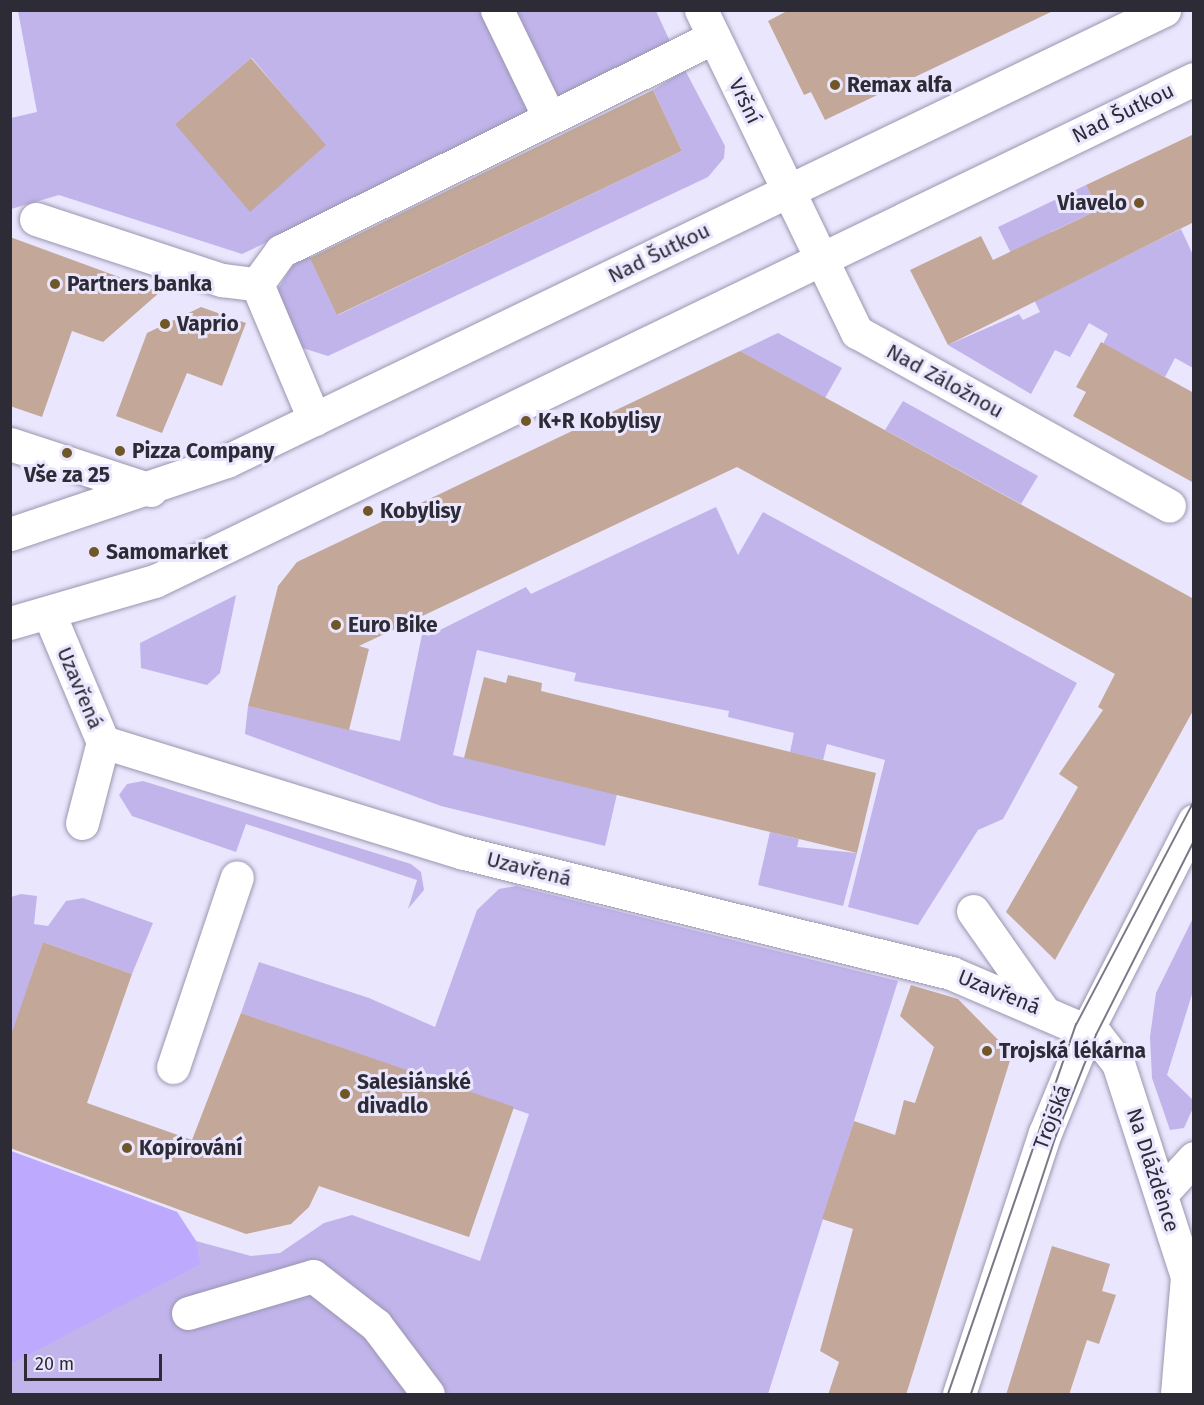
<!DOCTYPE html>
<html>
<head>
<meta charset="utf-8">
<style>
	body { margin:0 }
	#map { position:relative; width:1204px; height:1405px; overflow:hidden; background:#eae6fd; font-family:"Fira Sans",sans-serif }
	div>[style] { position:absolute }
	.green>* { inset:0; background:#c0b4eb }
	.forest>* { inset:0; background:#bda9fd }
	.building>* { inset:0; background:#c3a899 }
	.roads { filter:drop-shadow(0 0 2px #9b96b0) drop-shadow(0 0 2px #9b96b0) }
	.minor>* { height:33px; margin:-16.5px; padding:0 16.5px; transform-origin:16.5px; border-radius:16.5px; background:#fff }
	.major>* { height:33px; margin:-16.5px; padding:0 16.5px; transform-origin:16.5px; border-radius:16.5px; background:#fff }
	.tram>* { height:1.5px; margin:-0.75px; padding:0 0.75px; transform-origin:0.75px; border-radius:0.75px; background:#7b7888 }
	.dots>* { width:16px; height:16px; translate:-50% -50%; box-sizing:border-box; border:3px solid #eae6fd; border-radius:50% }
	span { translate:-50% -50%; white-space:nowrap; text-align:center; line-height:1.15; -webkit-text-stroke:6px #eae6fd; paint-order:stroke }
	.poi-label { font-size:21px; color:#2d2b35; font-weight:700 }
	.left { translate:0 -50%; text-align:left }
	.right { translate:-100% -50%; text-align:right }
	.street-label { font-size:21px; color:#2d2b35 }
	.frame { position:absolute; inset:0; border:12px solid #2d2b35; pointer-events:none }
	.scale { position:absolute; left:24px; top:1354px; width:138px; height:27px; box-sizing:border-box; border:3px solid #2d2b35; border-top:0; padding-left:8px; font-size:18px; line-height:21px; white-space:nowrap; color:#2d2b35; -webkit-text-stroke:4px #eae6fd; paint-order:stroke }
</style>
</head>
<body>
<div id="map">
	<div class="green">
		<i style="clip-path:polygon(evenodd,18px 11px,656px 11px,674px 50px,242px 254px,59px 195px,11px 209px,11px 118px,37px 112px,18px 11px,251px 58px,252px 58px,325px 145px,175px 124px,251px 58px)"></i>
		<i style="clip-path:polygon(685px 70px,725px 146px,724px 158px,708px 177px,328px 356px,296px 346px,277px 291px,298px 255px,309px 255px,338px 315px,682px 151px,653px 90px)"></i>
		<i style="clip-path:polygon(1086px 185px,1098px 210px,1051px 232px,1074px 281px,1181px 229px,1193px 255px,1193px 368px,1175px 358px,1165px 377px,1103px 344px,1108px 334px,1089px 323px,1070px 357px,1055px 350px,1031px 394px,948px 345px,1019px 314px,1023px 320px,1040px 312px,998px 227px)"></i>
		<i style="clip-path:polygon(778px 333px,842px 368px,825px 398px,740px 351px)"></i>
		<i style="clip-path:polygon(903px 401px,1038px 476px,1021px 504px,885px 430px)"></i>
		<i style="clip-path:polygon(716px 507px,738px 555px,763px 512px,1077px 683px,1003px 819px,978px 830px,918px 925px,848px 907px,885px 760px,827px 744px,823px 760px,790px 752px,794px 733px,728px 717px,729px 711px,574px 681px,576px 673px,477px 650px,453px 755px,617px 794px,605px 846px,441px 806px,245px 734px,248px 706px,400px 741px,423px 630px,428px 636px,526px 587px,531px 594px)"></i>
		<i style="clip-path:polygon(236px 595px,220px 673px,207px 685px,141px 668px,140px 643px)"></i>
		<i style="clip-path:polygon(143px 781px,411px 864px,421px 872px,424px 890px,408px 909px,417px 880px,246px 824px,236px 852px,132px 816px,119px 795px,127px 784px)"></i>
		<i style="clip-path:polygon(770px 832px,799px 839px,797px 847px,857px 853px,843px 906px,758px 885px)"></i>
		<i style="clip-path:polygon(516px 886px,898px 981px,768px 1394px,11px 1394px,10px 1151px,177px 1212px,196px 1241px,251px 1256px,280px 1253px,324px 1223px,352px 1215px,480px 1261px,529px 1114px,241px 1013px,259px 962px,369px 998px,435px 1027px,477px 910px,499px 889px)"></i>
		<i style="clip-path:polygon(21px 894px,37px 896px,34px 924px,48px 926px,66px 901px,83px 898px,153px 923px,132px 974px,43px 942px,11px 1038px,11px 897px)"></i>
		<i style="clip-path:polygon(1193px 918px,1193px 991px,1167px 1075px,1193px 1100px,1193px 1108px,1184px 1128px,1170px 1130px,1152px 1078px,1150px 1037px,1156px 993px)"></i>
	</div>
	<div class="forest">
		<i style="clip-path:polygon(11px 1151px,177px 1212px,196px 1241px,200px 1264px,11px 1364px)"></i>
	</div>
	<div class="building">
		<i style="clip-path:polygon(789px 10px,1055px 10px,825px 120px,811px 92px,804px 95px,768px 21px)"></i>
		<i style="clip-path:polygon(251px 58px,326px 145px,250px 212px,175px 124px)"></i>
		<i style="clip-path:polygon(653px 90px,682px 151px,337px 315px,310px 258px)"></i>
		<i style="clip-path:polygon(1194px 134px,1194px 222px,948px 345px,910px 270px,981px 236px,993px 260px,1098px 210px,1086px 185px)"></i>
		<i style="clip-path:polygon(10px 237px,160px 292px,103px 342px,72px 331px,42px 417px,10px 406px)"></i>
		<i style="clip-path:polygon(201px 307px,246px 323px,222px 386px,187px 373px,162px 433px,116px 416px,147px 333px)"></i>
		<i style="clip-path:polygon(1101px 342px,1194px 393px,1194px 483px,1073px 416px,1086px 392px,1076px 387px)"></i>
		<i style="clip-path:polygon(740px 351px,1194px 599px,1194px 709px,1055px 960px,1006px 912px,1078px 787px,1059px 774px,1103px 710px,1098px 707px,1115px 674px,737px 467px,359px 646px,369px 649px,349px 730px,248px 706px,278px 586px,297px 562px)"></i>
		<i style="clip-path:polygon(508px 675px,542px 683px,541px 691px,876px 773px,857px 853px,464px 758px,484px 677px,506px 683px)"></i>
		<i style="clip-path:polygon(43px 942px,132px 974px,87px 1103px,192px 1140px,241px 1013px,514px 1107px,469px 1237px,319px 1186px,309px 1207px,291px 1224px,246px 1234px,10px 1148px,10px 1038px)"></i>
		<i style="clip-path:polygon(911px 985px,958px 999px,1012px 1054px,906px 1395px,828px 1395px,839px 1362px,820px 1351px,853px 1229px,822px 1219px,854px 1121px,895px 1135px,904px 1100px,915px 1103px,934px 1047px,900px 1016px)"></i>
		<i style="clip-path:polygon(1052px 1246px,1110px 1264px,1102px 1291px,1116px 1295px,1099px 1344px,1087px 1340px,1069px 1395px,1006px 1395px)"></i>
	</div>
	<div class="roads">
		<div class="minor">
			<i style="left:497px;top:10px;width:119px;rotate:64.1deg"></i>
			<i style="left:701px;top:10px;width:358px;rotate:64.2deg"></i>
			<i style="left:857px;top:332px;width:357px;rotate:29.1deg"></i>
			<i style="left:36px;top:219px;width:196px;rotate:18.2deg"></i>
			<i style="left:222px;top:280px;width:35px;rotate:7deg"></i>
			<i style="left:257px;top:284px;width:147px;rotate:67.1deg"></i>
			<i style="left:257px;top:284px;width:41px;rotate:-54deg"></i>
			<i style="left:281px;top:251px;width:483px;rotate:-26.3deg"></i>
			<i style="left:50px;top:616px;width:137px;rotate:67.2deg"></i>
			<i style="left:103px;top:742px;width:378px;rotate:17.1deg"></i>
			<i style="left:464px;top:853px;width:502px;rotate:13.84deg"></i>
			<i style="left:951px;top:973px;width:158px;rotate:23.2deg"></i>
			<i style="left:1096px;top:1035px;width:36px;rotate:52deg"></i>
			<i style="left:1118px;top:1063px;width:225px;rotate:72.1deg"></i>
			<i style="left:1187px;top:1277px;width:117px;rotate:94.9deg"></i>
			<i style="left:82px;top:823px;width:84px;rotate:-75.5deg"></i>
			<i style="left:973px;top:911px;width:120px;rotate:54.9deg"></i>
			<i style="left:173px;top:1067px;width:200px;rotate:-71.4deg"></i>
			<i style="left:1161px;top:1194px;width:49px;rotate:-47.5deg"></i>
			<i style="left:188px;top:1313px;width:130px;rotate:-16.5deg"></i>
			<i style="left:313px;top:1276px;width:80px;rotate:37.9deg"></i>
			<i style="left:376px;top:1325px;width:86px;rotate:53deg"></i>
			<i style="left:959px;top:1394px;width:275px;rotate:-71.8deg"></i>
			<i style="left:1045px;top:1133px;width:111px;rotate:-67.8deg"></i>
			<i style="left:1087px;top:1030px;width:235px;rotate:-62.9deg"></i>
		</div>
		<div class="major">
			<i style="left:10px;top:444px;width:148px;rotate:18.1deg"></i>
			<i style="left:10px;top:534px;width:229px;rotate:-18.6deg"></i>
			<i style="left:227px;top:461px;width:1040px;rotate:-25.7deg"></i>
			<i style="left:10px;top:623px;width:151px;rotate:-16.2deg"></i>
			<i style="left:155px;top:581px;width:1154px;rotate:-25.79deg"></i>
		</div>
	</div>
	<div class="tram">
		<i style="left:948px;top:1394px;width:391px;rotate:-70.9deg"></i>
		<i style="left:1076px;top:1025px;width:253px;rotate:-62.2deg"></i>
		<i style="left:971px;top:1394px;width:272px;rotate:-71.8deg"></i>
		<i style="left:1056px;top:1136px;width:109px;rotate:-68.4deg"></i>
		<i style="left:1096px;top:1035px;width:217px;rotate:-63.2deg"></i>
	</div>
	<div class="dots">
		<i style="left:835px;top:85px;background:#705728"></i>
		<i style="left:1139px;top:203px;background:#705728"></i>
		<i style="left:55px;top:284px;background:#705728"></i>
		<i style="left:165px;top:324px;background:#705728"></i>
		<i style="left:526px;top:421px;background:#705728"></i>
		<i style="left:120px;top:451px;background:#705728"></i>
		<i style="left:67px;top:453px;background:#705728"></i>
		<i style="left:368px;top:511px;background:#705728"></i>
		<i style="left:94px;top:552px;background:#705728"></i>
		<i style="left:336px;top:625px;background:#705728"></i>
		<i style="left:987px;top:1051px;background:#705728"></i>
		<i style="left:345px;top:1094px;background:#705728"></i>
		<i style="left:127px;top:1148px;background:#705728"></i>
	</div>
	<div class="poi-label">
		<span class="left" style="left:847px;top:85px">Remax alfa</span>
		<span class="right" style="left:1127px;top:203px">Viavelo</span>
		<span class="left" style="left:67px;top:284px">Partners banka</span>
		<span class="left" style="left:177px;top:324px">Vaprio</span>
		<span class="left" style="left:538px;top:421px">K+R Kobylisy</span>
		<span class="left" style="left:132px;top:451px">Pizza Company</span>
		<span style="left:67px;top:475px">Vše za 25</span>
		<span class="left" style="left:380px;top:511px">Kobylisy</span>
		<span class="left" style="left:106px;top:552px">Samomarket</span>
		<span class="left" style="left:348px;top:625px">Euro Bike</span>
		<span class="left" style="left:999px;top:1051px">Trojská lékárna</span>
		<span class="left" style="left:357px;top:1094px">Salesiánské<br>divadlo</span>
		<span class="left" style="left:139px;top:1148px">Kopírování</span>
	</div>
	<div class="street-label">
		<span style="left:745px;top:101px;rotate:64deg">Vršní</span>
		<span style="left:1123px;top:113px;rotate:-26deg">Nad Šutkou</span>
		<span style="left:659px;top:253px;rotate:-26deg">Nad Šutkou</span>
		<span style="left:945px;top:381px;rotate:29deg">Nad Záložnou</span>
		<span style="left:80px;top:688px;rotate:67deg">Uzavřená</span>
		<span style="left:529px;top:869px;rotate:14deg">Uzavřená</span>
		<span style="left:999px;top:992px;rotate:22deg">Uzavřená</span>
		<span style="left:1052px;top:1117px;rotate:-69deg">Trojská</span>
		<span style="left:1153px;top:1170px;rotate:72deg">Na Dlážděnce</span>
	</div>
	<div class="frame"></div>
	<div class="scale">20 m</div>
</div>
</body>
</html>
